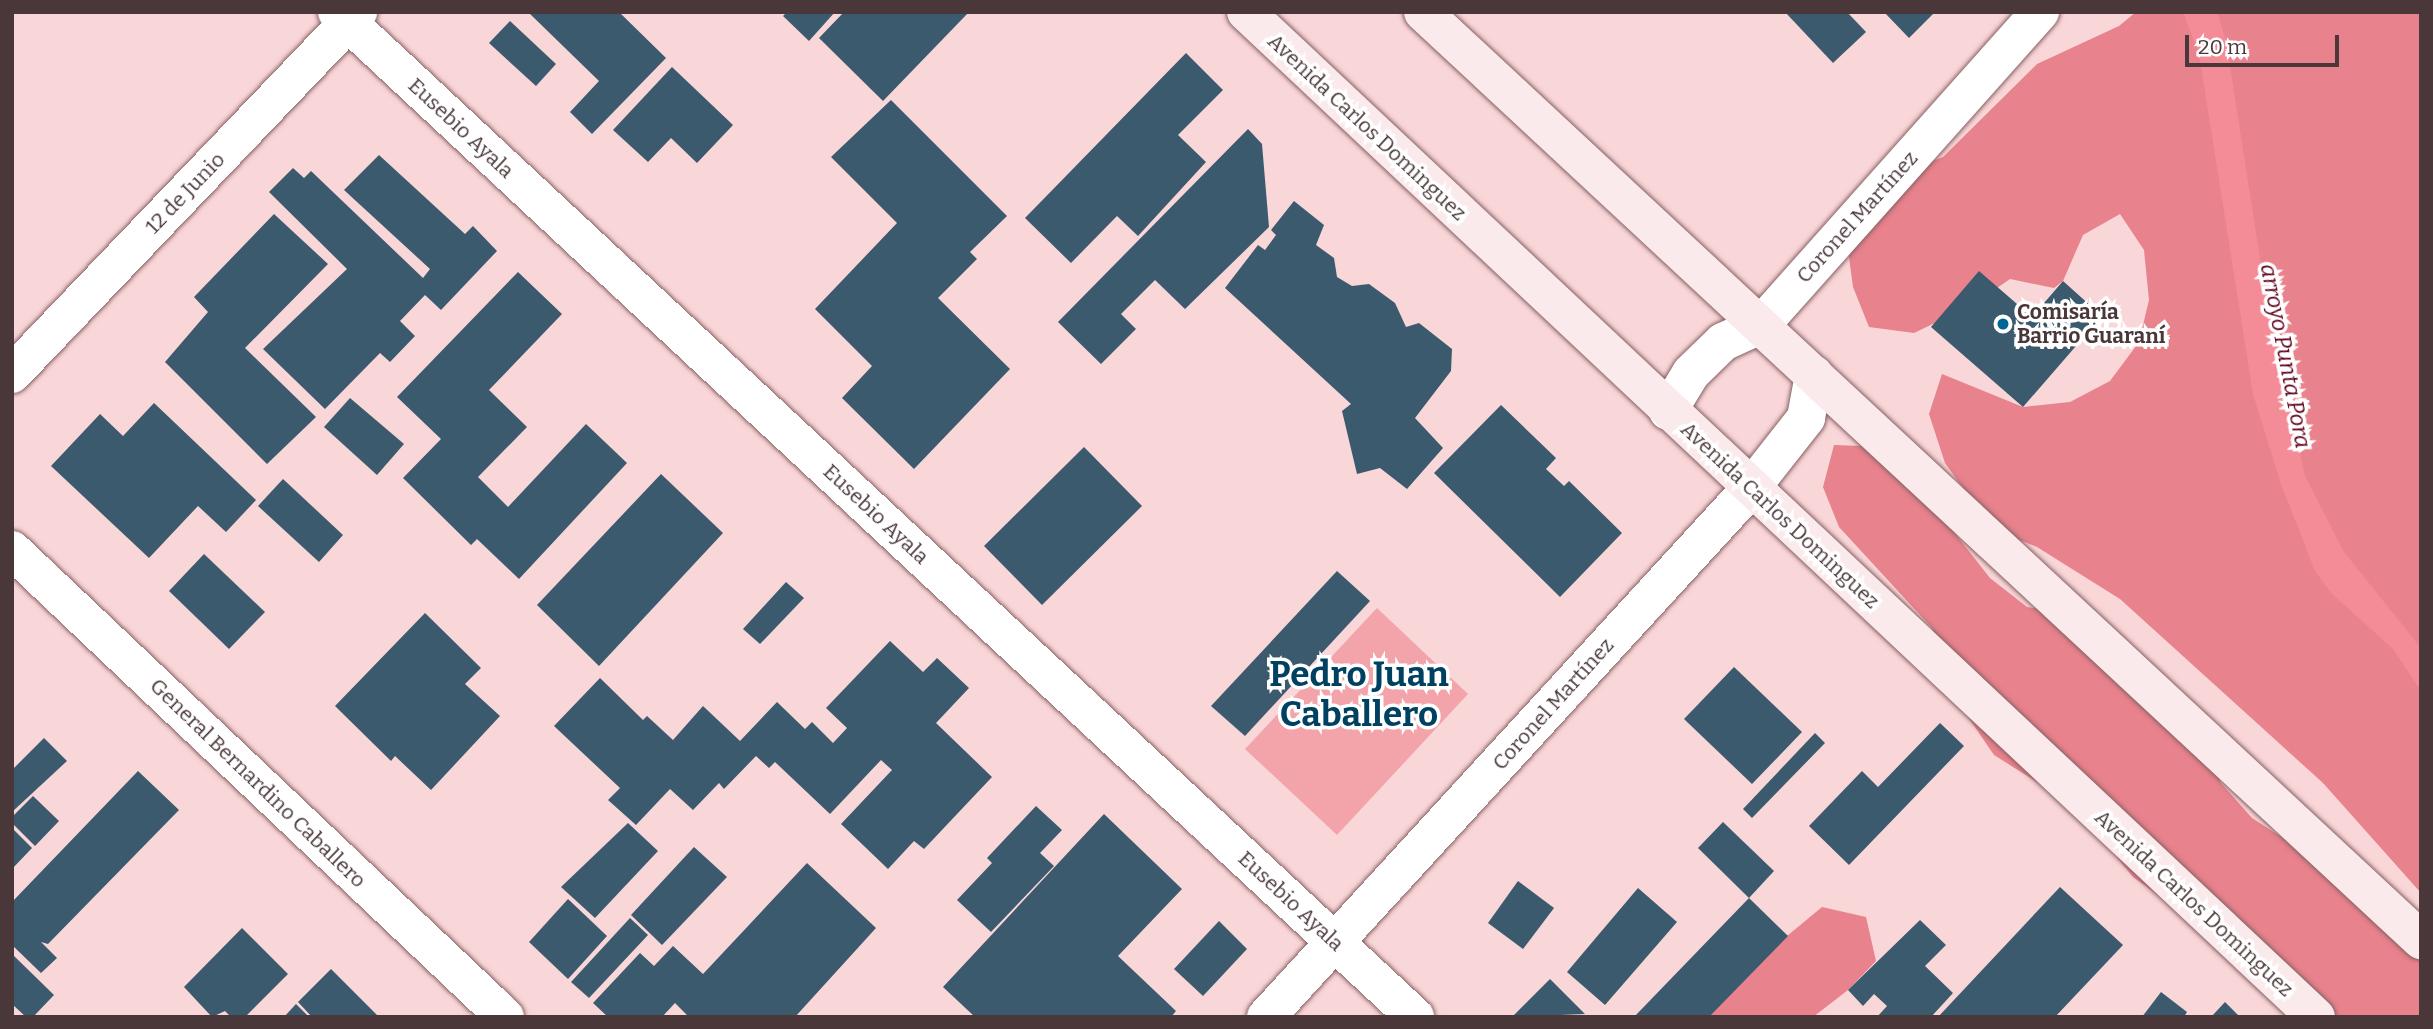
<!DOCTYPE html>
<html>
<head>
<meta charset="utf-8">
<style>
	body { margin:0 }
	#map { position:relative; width:2433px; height:1029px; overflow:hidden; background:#f9d6d8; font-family:Bitter,serif }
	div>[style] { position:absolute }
	.green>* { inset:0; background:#f2a4aa }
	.forest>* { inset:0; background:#e8828c }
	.water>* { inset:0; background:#f38c96 }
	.building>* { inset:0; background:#3b5a6e }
	.roads { filter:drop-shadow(0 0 2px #866062) drop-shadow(0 0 2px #866062) }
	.minor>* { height:38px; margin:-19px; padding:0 19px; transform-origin:19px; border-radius:19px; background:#fff }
	.secondary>* { height:38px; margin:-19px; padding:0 19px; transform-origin:19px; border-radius:19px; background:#fbeaeb }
	.dots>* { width:19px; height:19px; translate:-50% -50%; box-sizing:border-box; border:4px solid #fff; border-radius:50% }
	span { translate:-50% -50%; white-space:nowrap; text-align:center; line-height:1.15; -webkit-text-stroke:7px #fff; paint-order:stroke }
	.street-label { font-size:21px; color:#493739 }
	.poi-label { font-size:21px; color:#493739; font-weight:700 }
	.left { translate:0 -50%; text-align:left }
	.water-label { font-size:23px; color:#5f001c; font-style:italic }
	.town-label { font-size:35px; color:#004161; font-weight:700 }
	.frame { position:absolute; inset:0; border:14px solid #493739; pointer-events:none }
	.scale { position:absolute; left:2185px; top:35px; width:154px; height:32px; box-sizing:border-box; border:4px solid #493739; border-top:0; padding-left:9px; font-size:21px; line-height:24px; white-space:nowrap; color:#493739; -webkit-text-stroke:5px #fff; paint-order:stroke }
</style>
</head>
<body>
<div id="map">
	<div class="green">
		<i style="clip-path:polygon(1377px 608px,1468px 694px,1337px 835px,1245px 749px)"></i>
	</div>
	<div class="forest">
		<i style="clip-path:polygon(2136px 12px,2421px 12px,2421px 893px,2323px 783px,2120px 599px,2037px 547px,1993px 530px,1945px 463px,1929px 414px,1942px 374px,2023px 407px,2070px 402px,2110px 381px,2139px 342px,2149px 300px,2144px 250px,2120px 214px,2083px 235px,2063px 281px,2054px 288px,2010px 279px,1974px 304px,1914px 333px,1869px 327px,1853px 287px,1847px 242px,1900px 174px,1943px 157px,2037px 64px,2119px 26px)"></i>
		<i style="clip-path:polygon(1834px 445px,1863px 446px,1902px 466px,1990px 578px,2027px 607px,2068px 613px,2205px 742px,2221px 783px,2252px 818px,2373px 896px,2421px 951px,2421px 1017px,2302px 1017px,2205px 929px,2133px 877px,2075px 806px,1994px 755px,1968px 717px,1932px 628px,1839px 527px,1823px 487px)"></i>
		<i style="clip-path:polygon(1822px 907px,1866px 917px,1876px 961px,1848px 990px,1813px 1017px,1707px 1017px,1752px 965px)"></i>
	</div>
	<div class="water">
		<i style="clip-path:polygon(2183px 12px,2217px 12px,2226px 41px,2262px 271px,2305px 476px,2344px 552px,2421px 648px,2421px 691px,2393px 649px,2331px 593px,2315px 571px,2281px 484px,2253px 394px,2199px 54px)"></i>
	</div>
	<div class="building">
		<i style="clip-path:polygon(528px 12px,619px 12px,666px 58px,592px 134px,570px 112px,599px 81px)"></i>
		<i style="clip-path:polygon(787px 12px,835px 12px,809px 41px,783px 16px)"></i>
		<i style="clip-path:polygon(844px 12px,969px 12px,883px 101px,819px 38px)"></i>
		<i style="clip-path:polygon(1785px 12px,1847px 12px,1866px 32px,1833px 63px)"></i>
		<i style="clip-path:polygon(1884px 12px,1935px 12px,1909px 38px)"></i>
		<i style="clip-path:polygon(510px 21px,556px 64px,536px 86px,489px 43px)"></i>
		<i style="clip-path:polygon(1186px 53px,1223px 90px,1178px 135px,1206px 162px,1138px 236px,1117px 216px,1071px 263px,1025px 218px)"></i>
		<i style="clip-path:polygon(672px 67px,733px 125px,697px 163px,671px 138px,648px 162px,613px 130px)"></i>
		<i style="clip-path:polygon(891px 100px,1007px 216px,970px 252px,977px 259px,938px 298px,1010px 369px,914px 469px,842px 398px,872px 366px,815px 309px,897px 223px,831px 157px)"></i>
		<i style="clip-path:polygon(1248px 129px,1262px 144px,1269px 227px,1185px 309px,1155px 280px,1121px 314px,1136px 329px,1101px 364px,1058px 322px)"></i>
		<i style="clip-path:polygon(379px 155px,465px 234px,473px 226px,497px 251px,441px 310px,425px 295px,400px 321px,415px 336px,390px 362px,380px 353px,325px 409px,263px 349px,347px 269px,269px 192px,293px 168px,304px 178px,311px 171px,423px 278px,430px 269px,344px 190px)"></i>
		<i style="clip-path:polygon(1294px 201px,1324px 225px,1316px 245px,1334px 258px,1337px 277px,1352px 286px,1369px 284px,1395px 303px,1406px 327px,1419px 323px,1452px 349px,1451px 371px,1415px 418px,1443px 448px,1407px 489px,1380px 468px,1357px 474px,1342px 411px,1351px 404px,1225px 288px,1258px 245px,1265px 250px,1276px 235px,1271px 230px)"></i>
		<i style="clip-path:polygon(274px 214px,328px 264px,245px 348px,316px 417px,267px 464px,165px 362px,208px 312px,194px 297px)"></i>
		<i style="clip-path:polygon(1979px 271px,2032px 317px,2063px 281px,2102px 316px,2023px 407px,1931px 327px)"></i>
		<i style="clip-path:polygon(518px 272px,562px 314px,489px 390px,527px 427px,478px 477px,508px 507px,586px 424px,627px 463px,519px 579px,477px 539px,471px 545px,403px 478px,441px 439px,397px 397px)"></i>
		<i style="clip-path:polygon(350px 398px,404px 444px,377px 475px,324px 427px)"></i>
		<i style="clip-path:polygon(154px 403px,256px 500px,226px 532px,198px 506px,149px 558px,51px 466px,100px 414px,123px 436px)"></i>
		<i style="clip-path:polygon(1501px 405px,1556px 458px,1546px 469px,1564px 486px,1569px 481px,1622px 533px,1560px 597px,1434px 473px)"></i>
		<i style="clip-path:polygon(1084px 447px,1142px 506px,1042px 605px,984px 546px)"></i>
		<i style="clip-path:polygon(661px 474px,723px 533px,599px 666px,537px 605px)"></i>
		<i style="clip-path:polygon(283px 479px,343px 535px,319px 562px,258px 506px)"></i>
		<i style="clip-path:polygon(204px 554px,265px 612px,229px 649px,169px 591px)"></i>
		<i style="clip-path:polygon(1337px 571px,1370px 601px,1245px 736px,1211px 706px)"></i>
		<i style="clip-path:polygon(786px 582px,804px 598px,760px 644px,743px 629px)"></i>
		<i style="clip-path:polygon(425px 613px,481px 668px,465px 684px,500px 716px,431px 790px,395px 756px,391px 761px,335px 706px)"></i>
		<i style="clip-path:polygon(890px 641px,923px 672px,937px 658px,969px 688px,936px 723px,992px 777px,924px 849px,914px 841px,888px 869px,841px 824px,892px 770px,881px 760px,830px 814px,775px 762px,769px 768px,756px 756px,724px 789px,719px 783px,693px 810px,670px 789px,636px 825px,608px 800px,620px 788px,554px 726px,600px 678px,643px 720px,647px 716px,673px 740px,703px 706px,740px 741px,777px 702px,805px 729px,812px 722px,833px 743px,847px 728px,826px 708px)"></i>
		<i style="clip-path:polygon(1734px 667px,1802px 732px,1752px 784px,1684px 719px)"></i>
		<i style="clip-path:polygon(1940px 723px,1964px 746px,1849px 865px,1809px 826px,1862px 771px,1878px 787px)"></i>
		<i style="clip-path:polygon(1815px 733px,1825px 743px,1752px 818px,1743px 809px)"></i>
		<i style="clip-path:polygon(44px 738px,67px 761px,12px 812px,12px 770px)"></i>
		<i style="clip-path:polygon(138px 771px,179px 810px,48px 944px,41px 942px,57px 958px,41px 973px,12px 945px,12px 902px)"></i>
		<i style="clip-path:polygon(33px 796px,59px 821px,35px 846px,12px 823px,12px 817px)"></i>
		<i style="clip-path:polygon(1036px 806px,1062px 830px,1040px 853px,1054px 866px,991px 932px,957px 900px,992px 863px,987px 858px)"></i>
		<i style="clip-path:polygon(1104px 814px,1182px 889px,1118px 956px,1176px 1011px,1171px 1017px,975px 1017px,943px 987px)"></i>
		<i style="clip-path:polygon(1723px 822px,1774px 871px,1749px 898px,1698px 848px)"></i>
		<i style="clip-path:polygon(628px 823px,658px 851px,595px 918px,561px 887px)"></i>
		<i style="clip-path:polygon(12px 828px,32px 848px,12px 869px)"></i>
		<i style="clip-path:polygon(694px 847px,727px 877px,662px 945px,631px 915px)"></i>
		<i style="clip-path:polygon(807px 863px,876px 928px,795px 1017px,689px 1017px,675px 1003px,662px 1017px,608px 1017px,593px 1003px,640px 953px,654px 966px,673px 946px,703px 974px)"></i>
		<i style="clip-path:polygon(1518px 881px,1554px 908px,1523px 949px,1488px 923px)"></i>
		<i style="clip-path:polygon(2060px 887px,2123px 945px,2055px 1017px,1938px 1017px)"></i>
		<i style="clip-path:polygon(1638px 888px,1677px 922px,1605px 1005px,1567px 972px)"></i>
		<i style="clip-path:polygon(1749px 898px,1788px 936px,1709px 1017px,1634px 1017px)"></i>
		<i style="clip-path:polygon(568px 899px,607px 936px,568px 979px,529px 942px)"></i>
		<i style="clip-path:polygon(630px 918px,648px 935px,589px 998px,571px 982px)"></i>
		<i style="clip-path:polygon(1920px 920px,1946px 945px,1925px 966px,1953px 993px,1931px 1017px,1877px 1017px,1887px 1006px,1874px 994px,1863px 1006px,1848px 990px)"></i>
		<i style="clip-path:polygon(1219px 921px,1247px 949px,1203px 996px,1174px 969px)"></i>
		<i style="clip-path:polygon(242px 928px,288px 974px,245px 1017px,231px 1017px,225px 1011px,212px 1017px,184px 987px)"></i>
		<i style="clip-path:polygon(12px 954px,54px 995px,33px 1017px,26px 1017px,12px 1004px)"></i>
		<i style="clip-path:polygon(331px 969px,379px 1017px,312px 1017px,298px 1002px)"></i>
		<i style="clip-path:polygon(1550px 979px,1585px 1014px,1512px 1017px)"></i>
		<i style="clip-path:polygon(2161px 992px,2187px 1012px,2184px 1017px,2142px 1017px)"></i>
		<i style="clip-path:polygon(2225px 1002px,2240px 1017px,2211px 1017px)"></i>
		<i style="clip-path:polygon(296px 1004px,309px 1017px,284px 1017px)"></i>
	</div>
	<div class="roads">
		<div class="minor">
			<i style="left:337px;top:12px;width:1474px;rotate:42.99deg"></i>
			<i style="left:12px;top:374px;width:501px;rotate:-46.29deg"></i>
			<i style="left:1668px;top:411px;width:44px;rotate:-58.8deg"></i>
			<i style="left:1691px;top:373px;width:45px;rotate:-44.1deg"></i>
			<i style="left:1723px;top:342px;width:43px;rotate:-24.8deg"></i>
			<i style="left:1762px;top:324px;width:418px;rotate:-48.3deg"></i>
			<i style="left:12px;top:550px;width:679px;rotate:43.45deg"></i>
			<i style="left:1266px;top:1017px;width:718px;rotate:-47.48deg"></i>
			<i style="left:1751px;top:488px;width:89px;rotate:-51.8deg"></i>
			<i style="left:1806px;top:418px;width:44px;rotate:-79.5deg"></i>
		</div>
		<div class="secondary">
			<i style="left:1246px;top:12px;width:1468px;rotate:43.21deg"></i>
			<i style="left:1423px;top:12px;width:1363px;rotate:42.92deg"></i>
		</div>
	</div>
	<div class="dots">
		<i style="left:2003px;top:324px;background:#006694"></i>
	</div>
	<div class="street-label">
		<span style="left:1367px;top:127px;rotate:43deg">Avenida Carlos Dominguez</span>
		<span style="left:461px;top:128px;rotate:43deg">Eusebio Ayala</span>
		<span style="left:185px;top:193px;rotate:-46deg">12 de Junio</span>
		<span style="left:1857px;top:217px;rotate:-48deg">Coronel Martínez</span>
		<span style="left:876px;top:514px;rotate:43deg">Eusebio Ayala</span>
		<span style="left:1780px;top:515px;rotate:43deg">Avenida Carlos Dominguez</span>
		<span style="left:1553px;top:704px;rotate:-48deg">Coronel Martínez</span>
		<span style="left:258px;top:783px;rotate:44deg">General Bernardino Caballero</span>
		<span style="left:1291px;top:901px;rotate:43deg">Eusebio Ayala</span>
		<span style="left:2194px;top:903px;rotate:43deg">Avenida Carlos Dominguez</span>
	</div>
	<div class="poi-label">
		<span class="left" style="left:2017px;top:324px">Comisaría<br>Barrio Guaraní</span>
	</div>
	<div class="water-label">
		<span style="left:2286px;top:356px;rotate:79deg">arroyo Punta Pora</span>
	</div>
	<div class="town-label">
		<span style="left:1359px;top:694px">Pedro Juan<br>Caballero</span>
	</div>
	<div class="frame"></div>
	<div class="scale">20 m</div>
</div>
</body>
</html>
